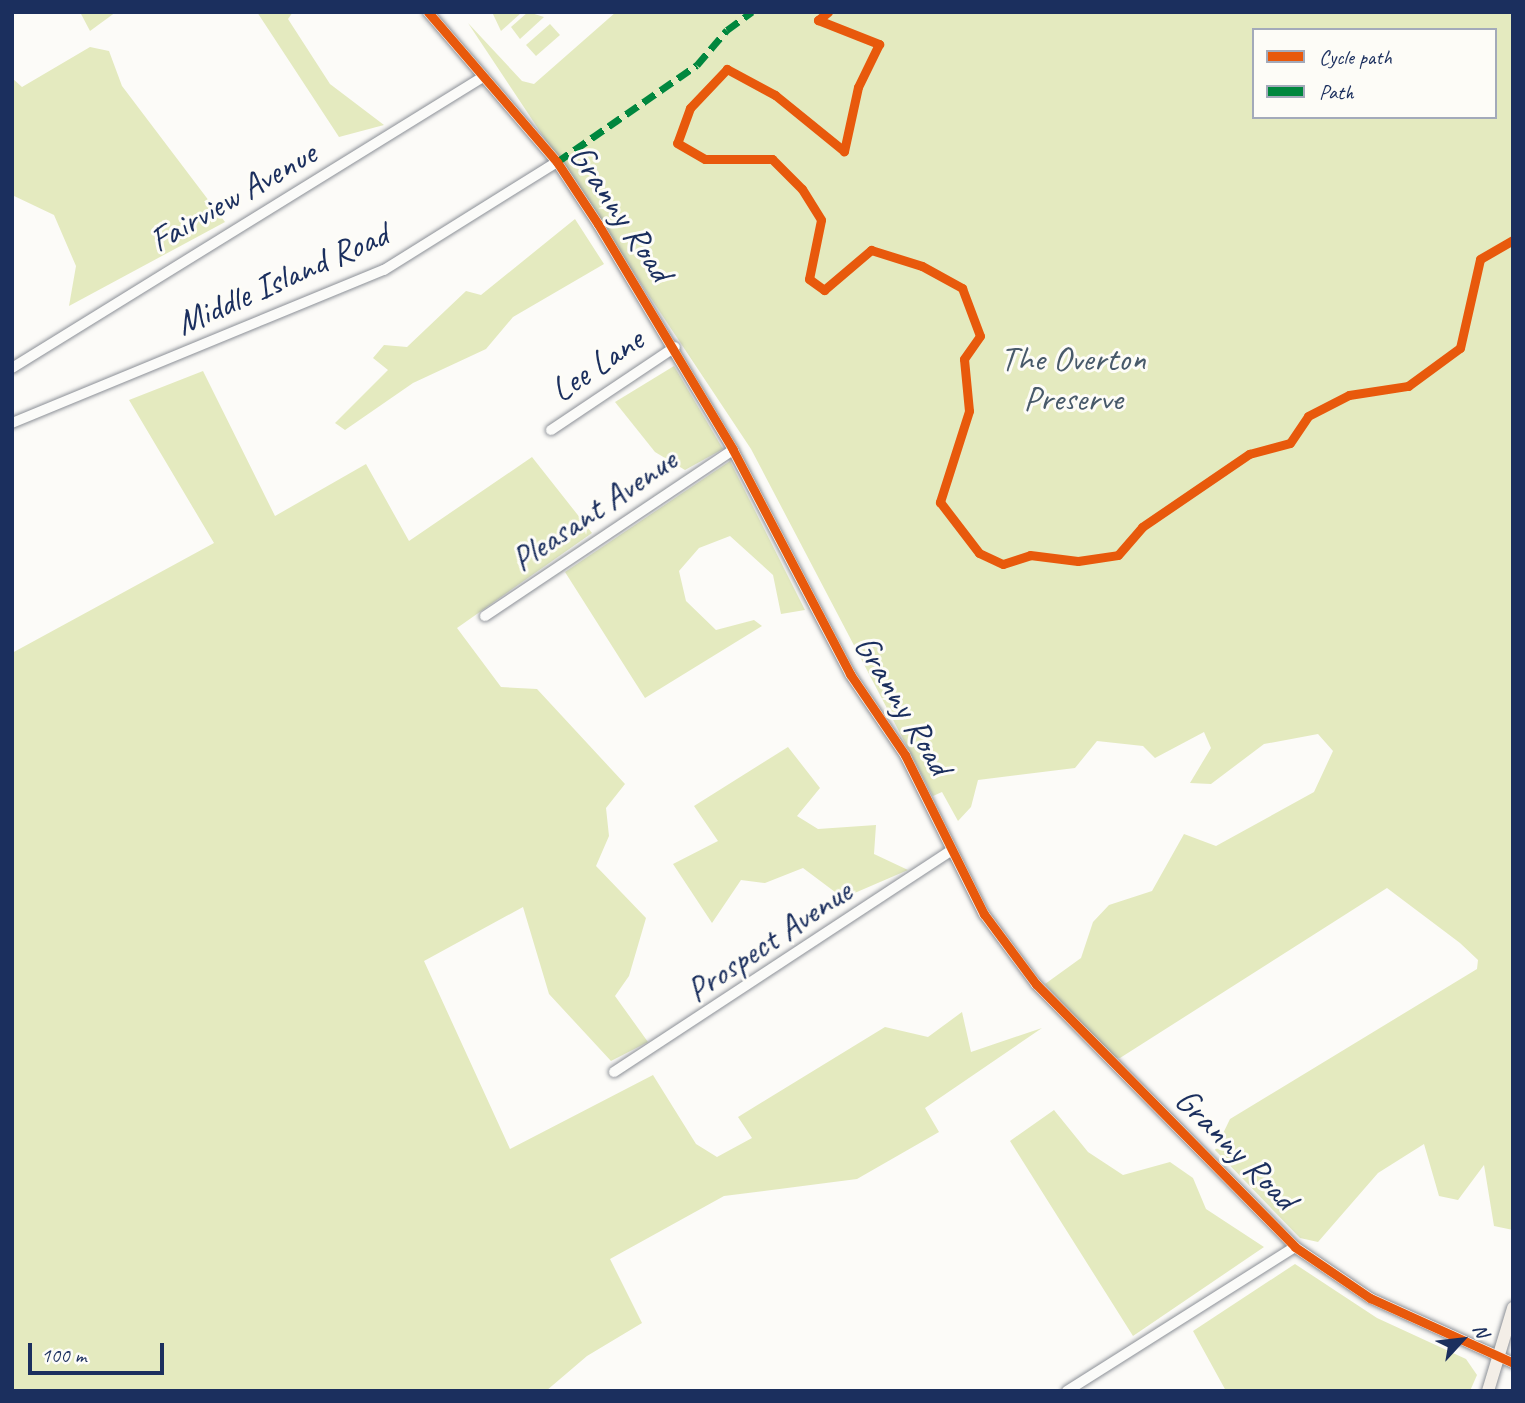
<!DOCTYPE html>
<html>
<head>
<meta charset="utf-8">
<style>
	body { margin:0 }
	#map { position:relative; width:1525px; height:1403px; overflow:hidden; background:#fcfbf8; font-family:Caveat,sans-serif }
	div>[style] { position:absolute }
	.green>* { inset:0; background:#e4eabf }
	.roads { filter:drop-shadow(0 0 2px #8c9097) drop-shadow(0 0 2px #8c9097) }
	.minor>* { height:10px; margin:-5px; padding:0 5px; transform-origin:5px; border-radius:5px; background:#fbfbf9 }
	.major>* { height:12px; margin:-6px; padding:0 6px; transform-origin:6px; border-radius:6px; background:#f3eee7 }
	.quiet>* { height:7px; margin-top:-3.5px; transform-origin:0; background:repeating-linear-gradient(90deg,#00873e 0 14px,transparent 0 21px) }
	.cycleway>* { height:9px; margin:-4.5px; padding:0 4.5px; transform-origin:4.5px; border-radius:4.5px; background:#e8590c }
	span { translate:-50% -50%; white-space:nowrap; text-align:center; line-height:1.15; -webkit-text-stroke:6px #fdfcf7; paint-order:stroke }
	.street-label { font-size:35px; color:#1b2f5e }
	.park-label { font-size:35px; color:#485a6a }
	.frame { position:absolute; inset:0; border:14px solid #1b2f5e; pointer-events:none }
	.legend { position:absolute; left:1252px; top:28px; width:245px; height:91px; box-sizing:border-box; background:#fdfcf7; border:2px solid #a3aaba; margin:0; padding:9px 12px; list-style:none; font-size:21px; color:#1b2f5e }
	.legend li { display:flex; align-items:center; gap:14px; height:35px }
	.legend b { width:35px; border:2px solid #a3aaba }
	.north { position:absolute; left:1427px; top:1305px; width:70px; height:70px; -webkit-text-stroke:5px #fdfcf7; paint-order:stroke; rotate:63deg; font-size:19px; font-weight:700; line-height:28px; text-align:center; color:#1b2f5e }
	.north::after { content:''; display:block; margin:auto; width:24px; height:32px; background:#1b2f5e; clip-path:polygon(50% 0,100% 100%,50% 72%,0 100%) }
	.scale { position:absolute; left:28px; top:1343px; width:136px; height:32px; box-sizing:border-box; border:4px solid #1b2f5e; border-top:0; padding-left:9px; font-size:21px; line-height:24px; white-space:nowrap; color:#1b2f5e; -webkit-text-stroke:5px #fdfcf7; paint-order:stroke }
</style>
</head>
<body>
<div id="map">
	<div class="green">
		<i style="clip-path:polygon(80px 12px,116px 12px,90px 31px)"></i>
		<i style="clip-path:polygon(257px 12px,293px 12px,288px 19px,330px 84px,384px 125px,339px 137px)"></i>
		<i style="clip-path:polygon(492px 12px,520px 12px,521px 13px,501px 31px)"></i>
		<i style="clip-path:polygon(528px 12px,544px 17px,520px 39px,511px 27px)"></i>
		<i style="clip-path:polygon(evenodd,616px 12px,1513px 12px,1513px 1230px,1494px 1226px,1484px 1165px,1458px 1200px,1439px 1196px,1424px 1144px,1378px 1173px,1318px 1242px,1300px 1238px,1215px 1150px,1230px 1119px,1477px 969px,1478px 960px,1460px 943px,1387px 888px,1120px 1058px,1112px 1057px,1045px 984px,1081px 958px,1093px 922px,1109px 905px,1152px 891px,1184px 834px,1216px 846px,1314px 792px,1333px 751px,1318px 734px,1264px 744px,1211px 784px,1190px 783px,1211px 748px,1204px 732px,1155px 758px,1143px 746px,1097px 741px,1075px 768px,978px 780px,971px 807px,958px 821px,942px 792px,933px 796px,751px 449px,468px 23px,522px 81px,534px 84px,616px 12px,1254px 30px,1495px 30px,1495px 117px,1254px 117px,1254px 30px)"></i>
		<i style="clip-path:polygon(550px 24px,560px 35px,536px 56px,526px 45px)"></i>
		<i style="clip-path:polygon(90px 47px,109px 51px,122px 86px,225px 222px,69px 306px,76px 266px,54px 215px,12px 195px,12px 78px,22px 87px)"></i>
		<i style="clip-path:polygon(575px 219px,604px 264px,513px 317px,486px 349px,413px 383px,345px 430px,335px 423px,388px 370px,373px 358px,384px 345px,407px 347px,466px 291px,481px 295px)"></i>
		<i style="clip-path:polygon(674px 366px,723px 449px,685px 470px,655px 452px,615px 402px)"></i>
		<i style="clip-path:polygon(203px 371px,275px 516px,366px 464px,409px 541px,532px 457px,592px 533px,457px 628px,501px 687px,537px 689px,625px 784px,606px 808px,609px 836px,596px 866px,646px 918px,629px 976px,615px 996px,648px 1042px,611px 1061px,549px 994px,523px 907px,424px 961px,510px 1149px,653px 1075px,696px 1144px,717px 1157px,752px 1138px,738px 1117px,885px 1027px,928px 1037px,962px 1012px,971px 1052px,1042px 1028px,925px 1108px,939px 1132px,857px 1179px,724px 1196px,610px 1259px,642px 1323px,587px 1356px,546px 1391px,12px 1391px,12px 653px,214px 543px,129px 400px)"></i>
		<i style="clip-path:polygon(730px 461px,805px 610px,781px 614px,773px 575px,730px 536px,699px 548px,679px 571px,686px 601px,716px 630px,754px 620px,762px 626px,645px 698px,565px 572px)"></i>
		<i style="clip-path:polygon(788px 747px,820px 788px,797px 816px,818px 829px,876px 825px,874px 854px,908px 870px,843px 898px,803px 868px,765px 883px,741px 880px,712px 923px,673px 864px,718px 841px,694px 806px)"></i>
		<i style="clip-path:polygon(1054px 1110px,1088px 1152px,1123px 1175px,1170px 1162px,1193px 1178px,1206px 1209px,1264px 1247px,1133px 1336px,1010px 1141px)"></i>
		<i style="clip-path:polygon(1295px 1264px,1377px 1318px,1466px 1359px,1477px 1375px,1470px 1391px,1226px 1391px,1193px 1331px)"></i>
	</div>
	<div class="roads">
		<div class="minor">
			<i style="left:428px;top:12px;width:198px;rotate:49.3deg"></i>
			<i style="left:557px;top:162px;width:74px;rotate:56.5deg"></i>
			<i style="left:598px;top:224px;width:263px;rotate:59.1deg"></i>
			<i style="left:733px;top:450px;width:253px;rotate:62.4deg"></i>
			<i style="left:850px;top:674px;width:98px;rotate:55.8deg"></i>
			<i style="left:905px;top:755px;width:178px;rotate:63.6deg"></i>
			<i style="left:984px;top:914px;width:87px;rotate:53.4deg"></i>
			<i style="left:1036px;top:984px;width:369px;rotate:45.4deg"></i>
			<i style="left:1295px;top:1247px;width:91px;rotate:34.2deg"></i>
			<i style="left:1370px;top:1298px;width:157px;rotate:24.4deg"></i>
			<i style="left:12px;top:368px;width:554px;rotate:-31.71deg"></i>
			<i style="left:12px;top:423px;width:402px;rotate:-22.4deg"></i>
			<i style="left:384px;top:270px;width:204px;rotate:-32deg"></i>
			<i style="left:551px;top:430px;width:149px;rotate:-33.8deg"></i>
			<i style="left:485px;top:616px;width:298px;rotate:-33.8deg"></i>
			<i style="left:614px;top:1072px;width:403px;rotate:-33.3deg"></i>
			<i style="left:1067px;top:1391px;width:270px;rotate:-32.3deg"></i>
		</div>
		<div class="major">
			<i style="left:1488px;top:1391px;width:87px;rotate:-73.2deg"></i>
		</div>
	</div>
	<div class="quiet">
		<i style="left:557px;top:162px;width:170px;rotate:-34.7deg"></i>
		<i style="left:697px;top:65px;width:46px;rotate:-49.4deg"></i>
		<i style="left:727px;top:30px;width:31px;rotate:-36deg"></i>
	</div>
	<div class="cycleway">
		<i style="left:428px;top:12px;width:198px;rotate:49.3deg"></i>
		<i style="left:557px;top:162px;width:74px;rotate:56.5deg"></i>
		<i style="left:598px;top:224px;width:263px;rotate:59.1deg"></i>
		<i style="left:733px;top:450px;width:253px;rotate:62.4deg"></i>
		<i style="left:850px;top:674px;width:98px;rotate:55.8deg"></i>
		<i style="left:905px;top:755px;width:178px;rotate:63.6deg"></i>
		<i style="left:984px;top:914px;width:87px;rotate:53.4deg"></i>
		<i style="left:1036px;top:984px;width:369px;rotate:45.4deg"></i>
		<i style="left:1295px;top:1247px;width:91px;rotate:34.2deg"></i>
		<i style="left:1370px;top:1298px;width:157px;rotate:24.4deg"></i>
		<i style="left:828px;top:12px;width:13px;rotate:141deg"></i>
		<i style="left:818px;top:20px;width:66px;rotate:21.5deg"></i>
		<i style="left:879px;top:44px;width:48px;rotate:116deg"></i>
		<i style="left:858px;top:87px;width:66px;rotate:102.3deg"></i>
		<i style="left:844px;top:151px;width:89px;rotate:-140.9deg"></i>
		<i style="left:775px;top:95px;width:55px;rotate:-151.6deg"></i>
		<i style="left:727px;top:69px;width:54px;rotate:133.5deg"></i>
		<i style="left:690px;top:108px;width:37px;rotate:110deg"></i>
		<i style="left:677px;top:143px;width:32px;rotate:30deg"></i>
		<i style="left:705px;top:159px;width:67px"></i>
		<i style="left:772px;top:159px;width:42px;rotate:45deg"></i>
		<i style="left:802px;top:189px;width:36px;rotate:58deg"></i>
		<i style="left:821px;top:220px;width:60px;rotate:101.5deg"></i>
		<i style="left:809px;top:279px;width:19px;rotate:36deg"></i>
		<i style="left:824px;top:290px;width:62px;rotate:-40.4deg"></i>
		<i style="left:871px;top:250px;width:53px;rotate:17.4deg"></i>
		<i style="left:922px;top:266px;width:46px;rotate:28.8deg"></i>
		<i style="left:962px;top:288px;width:51px;rotate:69.4deg"></i>
		<i style="left:980px;top:336px;width:28px;rotate:125deg"></i>
		<i style="left:964px;top:359px;width:52px;rotate:84.5deg"></i>
		<i style="left:969px;top:411px;width:96px;rotate:107.7deg"></i>
		<i style="left:940px;top:502px;width:64px;rotate:52.6deg"></i>
		<i style="left:979px;top:553px;width:26px;rotate:25deg"></i>
		<i style="left:1003px;top:564px;width:28px;rotate:-18deg"></i>
		<i style="left:1030px;top:555px;width:48px;rotate:7.1deg"></i>
		<i style="left:1078px;top:561px;width:40px;rotate:-8.5deg"></i>
		<i style="left:1118px;top:555px;width:37px;rotate:-49deg"></i>
		<i style="left:1142px;top:527px;width:130px;rotate:-34.3deg"></i>
		<i style="left:1249px;top:454px;width:42px;rotate:-15deg"></i>
		<i style="left:1290px;top:443px;width:32px;rotate:-56deg"></i>
		<i style="left:1308px;top:416px;width:46px;rotate:-27.1deg"></i>
		<i style="left:1349px;top:395px;width:60px;rotate:-8.7deg"></i>
		<i style="left:1408px;top:386px;width:64px;rotate:-36.2deg"></i>
		<i style="left:1460px;top:348px;width:91px;rotate:-77.3deg"></i>
		<i style="left:1480px;top:259px;width:38px;rotate:-30deg"></i>
	</div>
	<div class="street-label">
		<span style="left:233px;top:197px;rotate:-30deg">Fairview Avenue</span>
		<span style="left:621px;top:213px;rotate:56deg">Granny Road</span>
		<span style="left:282px;top:279px;rotate:-24deg">Middle Island Road</span>
		<span style="left:597px;top:365px;rotate:-34deg">Lee Lane</span>
		<span style="left:594px;top:510px;rotate:-34deg">Pleasant Avenue</span>
		<span style="left:903px;top:705px;rotate:59deg">Granny Road</span>
		<span style="left:769px;top:941px;rotate:-34deg">Prospect Avenue</span>
		<span style="left:1236px;top:1149px;rotate:45deg">Granny Road</span>
	</div>
	<div class="park-label">
		<span style="left:1073px;top:379px">The Overton<br>Preserve</span>
	</div>
	<div class="frame"></div>
	<ul class="legend">
	<li><b style="height:9px;background:#e8590c"></b>Cycle path</li>
	<li><b style="height:9px;background:#00873e"></b>Path</li>
	</ul>
	<div class="north">N</div>
	<div class="scale">100 m</div>
</div>
</body>
</html>
